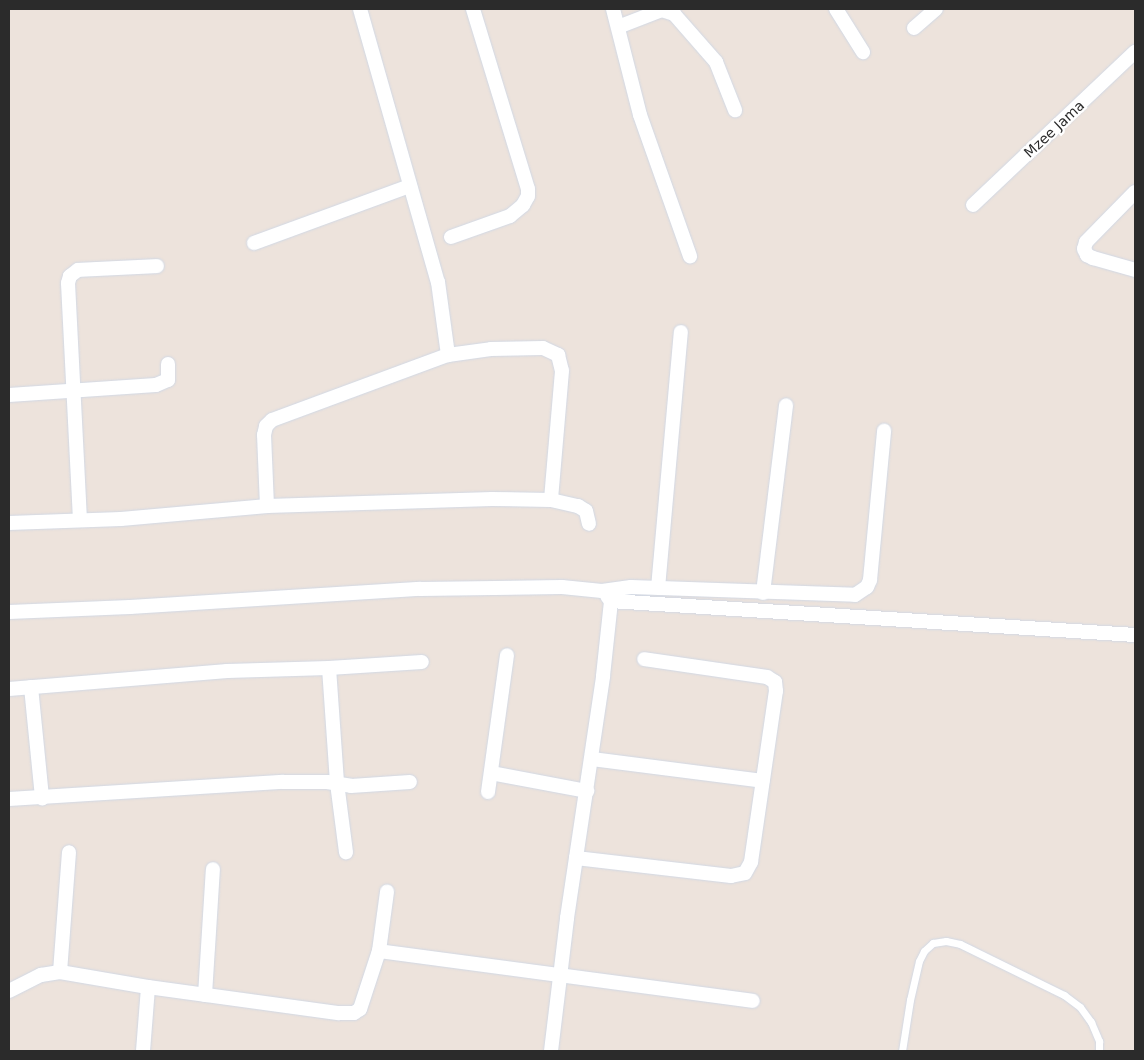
<!DOCTYPE html>
<html>
<head>
<meta charset="utf-8">
<style>
	body { margin:0 }
	#map { position:relative; width:1144px; height:1060px; overflow:hidden; background:#ede3dc; font-family:"DejaVu Sans",sans-serif }
	div>[style] { position:absolute }
	.roads { filter:drop-shadow(0 0 1px #d1d8e4) drop-shadow(0 0 1px #d1d8e4) }
	.lane>* { height:7px; margin:-3.5px; padding:0 3.5px; transform-origin:3.5px; border-radius:3.5px; background:#fff }
	.street>* { height:14px; margin:-7px; padding:0 7px; transform-origin:7px; border-radius:7px; background:#fff }
	span { translate:-50% -50%; white-space:nowrap; text-align:center; line-height:1.15; -webkit-text-stroke:4.5px #fff; paint-order:stroke }
	.street-label { font-size:14px; color:#2b2b2b }
	.frame { position:absolute; inset:0; border:10px solid #2b2b2b; pointer-events:none }
</style>
</head>
<body>
<div id="map">
	<div class="roads">
		<div class="lane">
			<i style="left:902px;top:1051px;width:52px;rotate:-81.1deg"></i>
			<i style="left:910px;top:1000px;width:40px;rotate:-77deg"></i>
			<i style="left:919px;top:961px;width:11px;rotate:-63deg"></i>
			<i style="left:924px;top:951px;width:12px;rotate:-42deg"></i>
			<i style="left:933px;top:943px;width:13px;rotate:-9deg"></i>
			<i style="left:946px;top:941px;width:14px;rotate:12deg"></i>
			<i style="left:960px;top:944px;width:116px;rotate:26.1deg"></i>
			<i style="left:1064px;top:995px;width:20px;rotate:37deg"></i>
			<i style="left:1080px;top:1007px;width:19px;rotate:54deg"></i>
			<i style="left:1091px;top:1022px;width:21px;rotate:67deg"></i>
			<i style="left:1099px;top:1041px;width:10px;rotate:90deg"></i>
		</div>
		<div class="street">
			<i style="left:360px;top:9px;width:284px;rotate:74.1deg"></i>
			<i style="left:438px;top:282px;width:74px;rotate:82.2deg"></i>
			<i style="left:613px;top:9px;width:109px;rotate:75.7deg"></i>
			<i style="left:640px;top:115px;width:150px;rotate:70.5deg"></i>
			<i style="left:836px;top:9px;width:51px;rotate:57.9deg"></i>
			<i style="left:618px;top:27px;width:47px;rotate:-21.1deg"></i>
			<i style="left:662px;top:10px;width:13px;rotate:18deg"></i>
			<i style="left:674px;top:14px;width:64px;rotate:48.8deg"></i>
			<i style="left:716px;top:62px;width:52px;rotate:68.4deg"></i>
			<i style="left:914px;top:28px;width:29px;rotate:-41deg"></i>
			<i style="left:1135px;top:192px;width:70px;rotate:134.4deg"></i>
			<i style="left:1086px;top:242px;width:7px;rotate:106deg"></i>
			<i style="left:1084px;top:249px;width:7px;rotate:63deg"></i>
			<i style="left:1087px;top:255px;width:7px;rotate:27deg"></i>
			<i style="left:1093px;top:258px;width:44px;rotate:15.9deg"></i>
			<i style="left:973px;top:205px;width:223px;rotate:-43.4deg"></i>
			<i style="left:451px;top:237px;width:63px;rotate:-19.6deg"></i>
			<i style="left:510px;top:216px;width:17px;rotate:-40deg"></i>
			<i style="left:523px;top:205px;width:10px;rotate:-61deg"></i>
			<i style="left:528px;top:196px;width:7px;rotate:-90deg"></i>
			<i style="left:528px;top:189px;width:188px;rotate:-107deg"></i>
			<i style="left:254px;top:243px;width:166px;rotate:-20.1deg"></i>
			<i style="left:9px;top:395px;width:147px;rotate:-3.9deg"></i>
			<i style="left:156px;top:385px;width:13px;rotate:-23deg"></i>
			<i style="left:168px;top:380px;width:16px;rotate:-90deg"></i>
			<i style="left:267px;top:506px;width:71px;rotate:-92.4deg"></i>
			<i style="left:264px;top:435px;width:9px;rotate:-77deg"></i>
			<i style="left:266px;top:426px;width:8px;rotate:-45deg"></i>
			<i style="left:272px;top:420px;width:188px;rotate:-20.3deg"></i>
			<i style="left:448px;top:355px;width:43px;rotate:-7.9deg"></i>
			<i style="left:491px;top:349px;width:52px;rotate:-1.1deg"></i>
			<i style="left:543px;top:348px;width:17px;rotate:25deg"></i>
			<i style="left:558px;top:355px;width:16px;rotate:76deg"></i>
			<i style="left:562px;top:371px;width:129px;rotate:94.9deg"></i>
			<i style="left:80px;top:520px;width:237px;rotate:-92.9deg"></i>
			<i style="left:68px;top:283px;width:7px;rotate:-74deg"></i>
			<i style="left:70px;top:276px;width:10px;rotate:-37deg"></i>
			<i style="left:78px;top:270px;width:79px;rotate:-2.9deg"></i>
			<i style="left:9px;top:523px;width:112px;rotate:-2deg"></i>
			<i style="left:121px;top:519px;width:147px;rotate:-5.1deg"></i>
			<i style="left:267px;top:506px;width:225px;rotate:-1.8deg"></i>
			<i style="left:492px;top:499px;width:59px;rotate:1deg"></i>
			<i style="left:551px;top:500px;width:28px;rotate:13deg"></i>
			<i style="left:578px;top:506px;width:9px;rotate:32deg"></i>
			<i style="left:586px;top:511px;width:13px;rotate:77deg"></i>
			<i style="left:658px;top:588px;width:257px;rotate:-84.9deg"></i>
			<i style="left:763px;top:593px;width:189px;rotate:-83deg"></i>
			<i style="left:611px;top:601px;width:525px;rotate:3.71deg"></i>
			<i style="left:9px;top:612px;width:121px;rotate:-2.4deg"></i>
			<i style="left:130px;top:607px;width:291px;rotate:-3.6deg"></i>
			<i style="left:420px;top:589px;width:142px;rotate:-0.8deg"></i>
			<i style="left:562px;top:587px;width:40px;rotate:5.7deg"></i>
			<i style="left:602px;top:591px;width:29px;rotate:-8deg"></i>
			<i style="left:631px;top:587px;width:224px;rotate:2deg"></i>
			<i style="left:855px;top:595px;width:14px;rotate:-34deg"></i>
			<i style="left:867px;top:587px;width:8px;rotate:-67deg"></i>
			<i style="left:870px;top:580px;width:150px;rotate:-84.6deg"></i>
			<i style="left:329px;top:668px;width:115px;rotate:86deg"></i>
			<i style="left:337px;top:783px;width:70px;rotate:82.6deg"></i>
			<i style="left:31px;top:687px;width:112px;rotate:84.3deg"></i>
			<i style="left:9px;top:689px;width:219px;rotate:-4.7deg"></i>
			<i style="left:227px;top:671px;width:102px;rotate:-1.7deg"></i>
			<i style="left:329px;top:668px;width:93px;rotate:-3.7deg"></i>
			<i style="left:592px;top:759px;width:172px;rotate:7.3deg"></i>
			<i style="left:491px;top:773px;width:98px;rotate:10.6deg"></i>
			<i style="left:488px;top:792px;width:138px;rotate:-82.1deg"></i>
			<i style="left:9px;top:799px;width:275px;rotate:-3.6deg"></i>
			<i style="left:283px;top:782px;width:44px"></i>
			<i style="left:327px;top:782px;width:24px;rotate:9deg"></i>
			<i style="left:351px;top:786px;width:59px;rotate:-3.9deg"></i>
			<i style="left:576px;top:858px;width:156px;rotate:6.6deg"></i>
			<i style="left:731px;top:876px;width:14px;rotate:-12deg"></i>
			<i style="left:745px;top:873px;width:13px;rotate:-61deg"></i>
			<i style="left:751px;top:862px;width:173px;rotate:-81.7deg"></i>
			<i style="left:776px;top:691px;width:9px;rotate:-96deg"></i>
			<i style="left:775px;top:682px;width:9px;rotate:-148deg"></i>
			<i style="left:767px;top:677px;width:124px;rotate:-171.7deg"></i>
			<i style="left:379px;top:951px;width:377px;rotate:7.6deg"></i>
			<i style="left:60px;top:972px;width:120px;rotate:-85.7deg"></i>
			<i style="left:9px;top:991px;width:36px;rotate:-27deg"></i>
			<i style="left:41px;top:975px;width:19px;rotate:-9deg"></i>
			<i style="left:60px;top:972px;width:89px;rotate:9.7deg"></i>
			<i style="left:148px;top:987px;width:193px;rotate:7.8deg"></i>
			<i style="left:339px;top:1013px;width:15px"></i>
			<i style="left:354px;top:1013px;width:7px;rotate:-34deg"></i>
			<i style="left:360px;top:1009px;width:61px;rotate:-71.9deg"></i>
			<i style="left:379px;top:951px;width:60px;rotate:-82.3deg"></i>
			<i style="left:205px;top:995px;width:126px;rotate:-86.4deg"></i>
			<i style="left:143px;top:1051px;width:64px;rotate:-85.5deg"></i>
			<i style="left:551px;top:1051px;width:134px;rotate:-83.1deg"></i>
			<i style="left:567px;top:918px;width:245px;rotate:-81.5deg"></i>
			<i style="left:603px;top:676px;width:75px;rotate:-83.9deg"></i>
			<i style="left:611px;top:601px;width:6px;rotate:-129deg"></i>
		</div>
	</div>
	<div class="street-label">
		<span style="left:1054px;top:129px;rotate:-43deg">Mzee Jama</span>
	</div>
	<div class="frame"></div>
</div>
</body>
</html>
